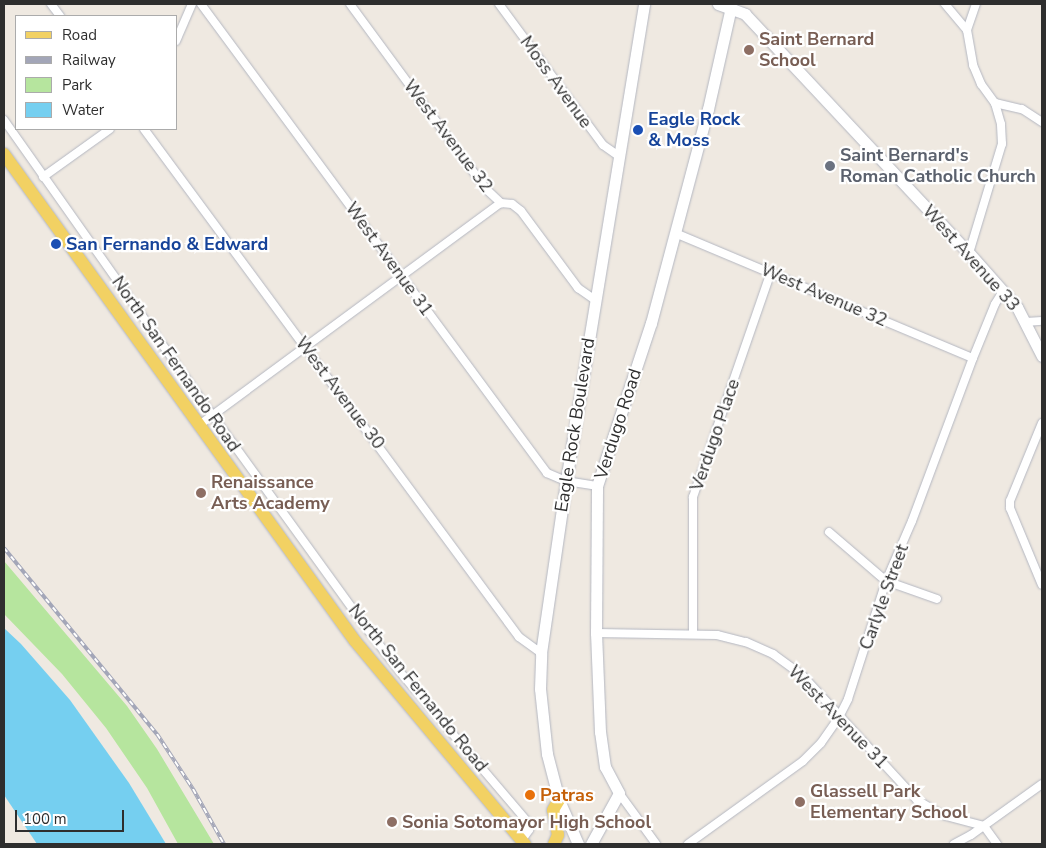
<!DOCTYPE html>
<html>
<head>
<meta charset="utf-8">
<style>
	body { margin:0 }
	#map { position:relative; width:1046px; height:848px; overflow:hidden; background:#efe9e1; font-family:"Nunito Sans",sans-serif }
	div>[style] { position:absolute }
	.green>* { inset:0; background:#b6e59e }
	.water>* { inset:0; background:#75cff0 }
	.roads { filter:drop-shadow(0 0 1px #b4b7c1) drop-shadow(0 0 1px #b4b7c1) }
	.street>* { height:8px; margin:-4px; padding:0 4px; transform-origin:4px; border-radius:4px; background:#fff }
	.secondary>* { height:11px; margin:-5.5px; padding:0 5.5px; transform-origin:5.5px; border-radius:5.5px; background:#fff }
	.primary>* { height:12px; margin:-6px; padding:0 6px; transform-origin:6px; border-radius:6px; background:#f2d163 }
	.rail>* { height:4px; margin-top:-2px; transform-origin:0; background:repeating-linear-gradient(90deg,#fff 0 5.5px,#a3a6b8 0 11px); box-sizing:border-box; border-block:1px solid #a3a6b8 }
	.dots>* { width:14px; height:14px; translate:-50% -50%; box-sizing:border-box; border:2px solid #fff; border-radius:50% }
	span { translate:-50% -50%; white-space:nowrap; text-align:center; line-height:1.15; -webkit-text-stroke:4.5px #fff; paint-order:stroke }
	.education-label { font-size:18px; color:#785e54; font-weight:700 }
	.left { translate:0 -50%; text-align:left }
	.street-label { font-size:18px; color:#2e2e2e }
	.transit-label { font-size:18px; color:#164399; font-weight:700 }
	.worship-label { font-size:18px; color:#5b616d; font-weight:700 }
	.food-label { font-size:18px; color:#c56008; font-weight:700 }
	.frame { position:absolute; inset:0; border:5px solid #2e2e2e; pointer-events:none }
	.legend { position:absolute; left:15px; top:15px; width:162px; height:115px; box-sizing:border-box; background:#fff; border:1px solid #ababab; margin:0; padding:6px 9px; list-style:none; font-size:15px; color:#2e2e2e }
	.legend li { display:flex; align-items:center; gap:10px; height:25px }
	.legend b { width:25px; border:1px solid #ababab }
	.scale { position:absolute; left:15px; top:810px; width:109px; height:22px; box-sizing:border-box; border:2px solid #2e2e2e; border-top:0; padding-left:6px; font-size:15px; line-height:18px; white-space:nowrap; color:#2e2e2e; -webkit-text-stroke:4px #fff; paint-order:stroke }
</style>
</head>
<body>
<div id="map">
	<div class="green">
		<i style="clip-path:polygon(4px 561px,127px 706px,157px 749px,214px 844px,178px 844px,147px 788px,106px 728px,62px 674px,4px 614px)"></i>
	</div>
	<div class="water">
		<i style="clip-path:polygon(4px 628px,21px 644px,70px 700px,129px 783px,166px 844px,37px 844px,4px 795px)"></i>
	</div>
	<div class="roads">
		<div class="street">
			<i style="left:51px;top:4px;width:15px;rotate:53deg"></i>
			<i style="left:201px;top:4px;width:583px;rotate:53.58deg"></i>
			<i style="left:547px;top:473px;width:21px;rotate:23deg"></i>
			<i style="left:566px;top:481px;width:31px;rotate:9deg"></i>
			<i style="left:350px;top:4px;width:230px;rotate:53.7deg"></i>
			<i style="left:486px;top:189px;width:21px;rotate:43deg"></i>
			<i style="left:501px;top:203px;width:11px;rotate:5deg"></i>
			<i style="left:512px;top:204px;width:11px;rotate:38deg"></i>
			<i style="left:521px;top:211px;width:96px;rotate:53.5deg"></i>
			<i style="left:578px;top:288px;width:21px;rotate:35deg"></i>
			<i style="left:499px;top:4px;width:175px;rotate:53.6deg"></i>
			<i style="left:603px;top:145px;width:19px;rotate:35deg"></i>
			<i style="left:945px;top:4px;width:34px;rotate:50deg"></i>
			<i style="left:967px;top:30px;width:36px;rotate:80deg"></i>
			<i style="left:973px;top:65px;width:21px;rotate:67deg"></i>
			<i style="left:981px;top:84px;width:24px;rotate:54deg"></i>
			<i style="left:995px;top:103px;width:28px;rotate:13deg"></i>
			<i style="left:1022px;top:109px;width:24px;rotate:33deg"></i>
			<i style="left:967px;top:30px;width:28px;rotate:-71deg"></i>
			<i style="left:176px;top:41px;width:40px;rotate:-66.6deg"></i>
			<i style="left:4px;top:120px;width:362px;rotate:54.8deg"></i>
			<i style="left:213px;top:416px;width:264px;rotate:54.1deg"></i>
			<i style="left:368px;top:630px;width:53px;rotate:52.7deg"></i>
			<i style="left:400px;top:672px;width:196px;rotate:49.6deg"></i>
			<i style="left:527px;top:821px;width:9px;rotate:77deg"></i>
			<i style="left:529px;top:830px;width:12px;rotate:125deg"></i>
			<i style="left:144px;top:129px;width:631px;rotate:53.57deg"></i>
			<i style="left:519px;top:637px;width:27px;rotate:36deg"></i>
			<i style="left:43px;top:177px;width:82px;rotate:-35.6deg"></i>
			<i style="left:675px;top:233px;width:323px;rotate:22.8deg"></i>
			<i style="left:969px;top:253px;width:114px;rotate:-73.2deg"></i>
			<i style="left:1002px;top:144px;width:20px;rotate:-93deg"></i>
			<i style="left:1001px;top:124px;width:22px;rotate:-106deg"></i>
			<i style="left:1026px;top:322px;width:16px;rotate:-4deg"></i>
			<i style="left:1042px;top:423px;width:84px;rotate:112.3deg"></i>
			<i style="left:1010px;top:501px;width:7px;rotate:90deg"></i>
			<i style="left:1010px;top:508px;width:83px;rotate:67.4deg"></i>
			<i style="left:198px;top:426px;width:376px;rotate:-36.4deg"></i>
			<i style="left:829px;top:532px;width:75px;rotate:40.7deg"></i>
			<i style="left:886px;top:581px;width:54px;rotate:19.4deg"></i>
			<i style="left:596px;top:633px;width:121px;rotate:0.9deg"></i>
			<i style="left:717px;top:635px;width:30px;rotate:14deg"></i>
			<i style="left:746px;top:642px;width:30px;rotate:24deg"></i>
			<i style="left:773px;top:654px;width:36px;rotate:36deg"></i>
			<i style="left:802px;top:675px;width:170px;rotate:47.4deg"></i>
			<i style="left:917px;top:800px;width:29px;rotate:31deg"></i>
			<i style="left:942px;top:815px;width:43px;rotate:14.7deg"></i>
			<i style="left:984px;top:826px;width:22px;rotate:54deg"></i>
			<i style="left:693px;top:634px;width:137px;rotate:-90deg"></i>
			<i style="left:693px;top:497px;width:238px;rotate:-70.9deg"></i>
			<i style="left:619px;top:793px;width:63px;rotate:54deg"></i>
			<i style="left:688px;top:844px;width:142px;rotate:-35.8deg"></i>
			<i style="left:803px;top:761px;width:25px;rotate:-45deg"></i>
			<i style="left:821px;top:743px;width:32px;rotate:-55deg"></i>
			<i style="left:839px;top:717px;width:20px;rotate:-63deg"></i>
			<i style="left:848px;top:699px;width:124px;rotate:-72.1deg"></i>
			<i style="left:886px;top:581px;width:65px;rotate:-66.6deg"></i>
			<i style="left:912px;top:521px;width:174px;rotate:-69.5deg"></i>
			<i style="left:973px;top:358px;width:58px;rotate:-67.8deg"></i>
			<i style="left:995px;top:304px;width:15px;rotate:-58deg"></i>
			<i style="left:954px;top:844px;width:19px;rotate:-28deg"></i>
			<i style="left:971px;top:835px;width:87px;rotate:-35.7deg"></i>
		</div>
		<div class="secondary">
			<i style="left:718px;top:4px;width:29px;rotate:20deg"></i>
			<i style="left:745px;top:14px;width:328px;rotate:46.9deg"></i>
			<i style="left:969px;top:253px;width:72px;rotate:48.4deg"></i>
			<i style="left:1017px;top:307px;width:55px;rotate:63deg"></i>
			<i style="left:578px;top:844px;width:48px;rotate:-113.4deg"></i>
			<i style="left:559px;top:800px;width:48px;rotate:-104.6deg"></i>
			<i style="left:547px;top:754px;width:65px;rotate:-96.1deg"></i>
			<i style="left:540px;top:689px;width:36px;rotate:-88deg"></i>
			<i style="left:541px;top:653px;width:174px;rotate:-81.7deg"></i>
			<i style="left:566px;top:481px;width:483px;rotate:-80.7deg"></i>
			<i style="left:591px;top:844px;width:58px;rotate:-61.2deg"></i>
			<i style="left:619px;top:793px;width:30px;rotate:-118deg"></i>
			<i style="left:605px;top:767px;width:35px;rotate:-98deg"></i>
			<i style="left:600px;top:732px;width:99px;rotate:-92.3deg"></i>
			<i style="left:596px;top:633px;width:147px;rotate:-89.6deg"></i>
			<i style="left:597px;top:486px;width:172px;rotate:-71.7deg"></i>
			<i style="left:651px;top:323px;width:221px;rotate:-75.1deg"></i>
			<i style="left:708px;top:109px;width:105px;rotate:-77.3deg"></i>
		</div>
		<div class="primary">
			<i style="left:4px;top:154px;width:600px;rotate:54.22deg"></i>
			<i style="left:355px;top:641px;width:265px;rotate:50.1deg"></i>
			<i style="left:554px;top:844px;width:10px;rotate:-66deg"></i>
			<i style="left:558px;top:835px;width:25px;rotate:-101deg"></i>
			<i style="left:553px;top:810px;width:12px;rotate:-59deg"></i>
		</div>
	</div>
	<div class="rail">
		<i style="left:4px;top:548px;width:241px;rotate:50.6deg"></i>
		<i style="left:157px;top:734px;width:66px;rotate:56.8deg"></i>
		<i style="left:193px;top:789px;width:63px;rotate:60.6deg"></i>
	</div>
	<div class="dots">
		<i style="left:749px;top:50px;background:#8d6e63"></i>
		<i style="left:638px;top:130px;background:#1a4fb4"></i>
		<i style="left:830px;top:166px;background:#6b7280"></i>
		<i style="left:56px;top:244px;background:#1a4fb4"></i>
		<i style="left:201px;top:493px;background:#8d6e63"></i>
		<i style="left:530px;top:795px;background:#e8710a"></i>
		<i style="left:800px;top:802px;background:#8d6e63"></i>
		<i style="left:392px;top:822px;background:#8d6e63"></i>
	</div>
	<div class="education-label">
		<span class="left" style="left:759px;top:50px">Saint Bernard<br>School</span>
		<span class="left" style="left:211px;top:493px">Renaissance<br>Arts Academy</span>
		<span class="left" style="left:810px;top:802px">Glassell Park<br>Elementary School</span>
		<span class="left" style="left:402px;top:822px">Sonia Sotomayor High School</span>
	</div>
	<div class="street-label">
		<span style="left:556px;top:82px;rotate:54deg">Moss Avenue</span>
		<span style="left:448px;top:136px;rotate:53deg">West Avenue 32</span>
		<span style="left:971px;top:258px;rotate:48deg">West Avenue 33</span>
		<span style="left:389px;top:259px;rotate:54deg">West Avenue 31</span>
		<span style="left:824px;top:295px;rotate:23deg">West Avenue 32</span>
		<span style="left:176px;top:364px;rotate:55deg">North San Fernando Road</span>
		<span style="left:340px;top:393px;rotate:53deg">West Avenue 30</span>
		<span style="left:618px;top:424px;rotate:-72deg">Verdugo Road</span>
		<span style="left:575px;top:425px;rotate:-81deg">Eagle Rock Boulevard</span>
		<span style="left:715px;top:435px;rotate:-71deg">Verdugo Place</span>
		<span style="left:884px;top:597px;rotate:-70deg">Carlyle Street</span>
		<span style="left:418px;top:688px;rotate:51deg">North San Fernando Road</span>
		<span style="left:838px;top:717px;rotate:46deg">West Avenue 31</span>
	</div>
	<div class="transit-label">
		<span class="left" style="left:648px;top:130px">Eagle Rock<br>&amp; Moss</span>
		<span class="left" style="left:66px;top:244px">San Fernando &amp; Edward</span>
	</div>
	<div class="worship-label">
		<span class="left" style="left:840px;top:166px">Saint Bernard's<br>Roman Catholic Church</span>
	</div>
	<div class="food-label">
		<span class="left" style="left:540px;top:795px">Patras</span>
	</div>
	<div class="frame"></div>
	<ul class="legend">
	<li><b style="height:6px;background:#f2d163"></b>Road</li>
	<li><b style="height:6px;background:#a3a6b8"></b>Railway</li>
	<li><b style="height:14px;background:#b6e59e"></b>Park</li>
	<li><b style="height:14px;background:#75cff0"></b>Water</li>
	</ul>
	<div class="scale">100 m</div>
</div>
</body>
</html>
